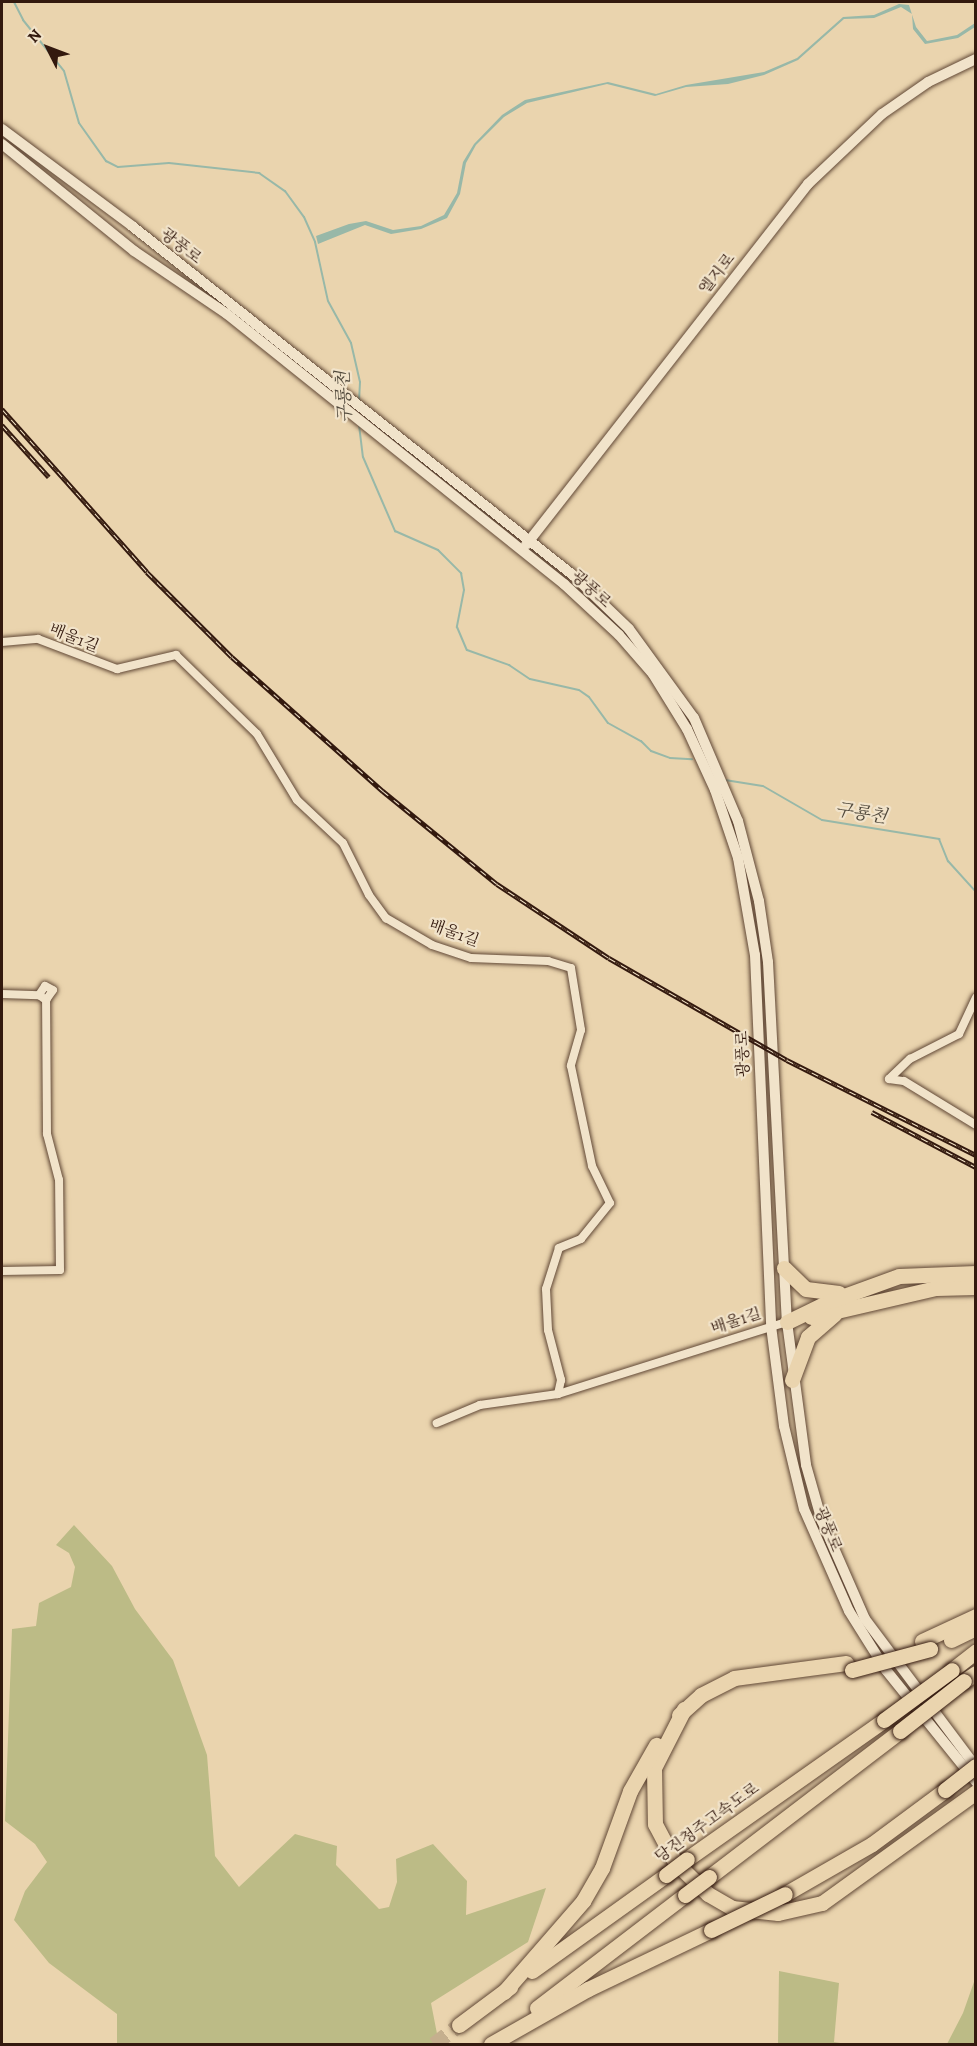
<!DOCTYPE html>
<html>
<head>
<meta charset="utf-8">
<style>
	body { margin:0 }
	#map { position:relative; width:977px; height:2046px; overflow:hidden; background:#ead4ae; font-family:Alegreya,"Noto Serif KR",serif }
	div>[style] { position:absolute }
	.green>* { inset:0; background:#bcbb86 }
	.water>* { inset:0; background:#98b8a8 }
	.stream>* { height:2px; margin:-1px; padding:0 1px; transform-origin:1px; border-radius:1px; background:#98b8a8 }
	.highway-tunnel>* { height:15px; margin-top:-7.5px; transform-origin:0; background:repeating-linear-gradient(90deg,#c5af8e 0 15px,transparent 0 23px) }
	.roads { filter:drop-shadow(0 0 2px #614836) drop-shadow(0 0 2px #614836) }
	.street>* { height:8px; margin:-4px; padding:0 4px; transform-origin:4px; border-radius:4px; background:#f1e3ca }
	.secondary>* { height:10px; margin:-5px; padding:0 5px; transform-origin:5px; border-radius:5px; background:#f1e3ca }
	.highway>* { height:15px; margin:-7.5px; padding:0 7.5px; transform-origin:7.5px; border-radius:7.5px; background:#ead4ae }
	.rail>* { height:4.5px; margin-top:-2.25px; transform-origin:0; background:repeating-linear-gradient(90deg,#f1e3ca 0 7px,#33190e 0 14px); box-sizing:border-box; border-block:2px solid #33190e }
	.bridges { filter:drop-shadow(0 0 2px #33190e) drop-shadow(0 0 2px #33190e) }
	.highway-bridge>* { height:15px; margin:-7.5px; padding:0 7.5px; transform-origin:7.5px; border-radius:7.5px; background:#ead4ae }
	span { translate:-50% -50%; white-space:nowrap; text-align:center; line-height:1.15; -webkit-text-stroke:4.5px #f1e3ca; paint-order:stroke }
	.street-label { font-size:16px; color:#33190e }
	.water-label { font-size:18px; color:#51493c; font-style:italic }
	.frame { position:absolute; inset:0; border:3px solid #33190e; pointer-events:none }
	.north { position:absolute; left:18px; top:18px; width:60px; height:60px; -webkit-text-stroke:4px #f1e3ca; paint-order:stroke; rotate:312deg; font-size:16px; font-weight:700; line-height:24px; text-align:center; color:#33190e }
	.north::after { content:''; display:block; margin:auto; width:21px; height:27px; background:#33190e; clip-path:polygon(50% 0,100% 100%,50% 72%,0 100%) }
</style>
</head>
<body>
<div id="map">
	<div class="green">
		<i style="clip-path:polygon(74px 1525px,112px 1566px,135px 1609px,173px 1660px,207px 1755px,215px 1856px,239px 1887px,295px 1834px,337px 1846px,336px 1865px,379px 1909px,389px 1907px,397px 1882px,396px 1859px,433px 1844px,467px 1881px,466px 1915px,546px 1888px,528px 1942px,431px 2003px,439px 2044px,117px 2044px,117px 2014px,49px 1963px,14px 1920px,25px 1891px,47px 1862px,35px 1844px,5px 1821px,12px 1629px,36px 1626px,39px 1603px,71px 1587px,75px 1567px,69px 1553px,56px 1545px)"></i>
		<i style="clip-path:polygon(779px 1971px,839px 1983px,834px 2042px,847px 2044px,778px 2044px)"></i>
		<i style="clip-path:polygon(975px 1979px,975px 2044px,947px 2044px,963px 2013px)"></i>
	</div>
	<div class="water">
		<i style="clip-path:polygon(899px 4px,909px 5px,916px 27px,927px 41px,957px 35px,975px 23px,975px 27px,958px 38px,925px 44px,913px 29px,912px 14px,901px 7px,874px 18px,844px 19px,798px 60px,764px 75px,728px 84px,686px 87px,655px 96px,607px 84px,527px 103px,504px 117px,476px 145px,466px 163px,460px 194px,447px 218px,421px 229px,391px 234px,365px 225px,318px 244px,316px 236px,349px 224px,366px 221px,393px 230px,421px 226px,444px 215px,457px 193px,463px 162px,474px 144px,502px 115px,525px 100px,608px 82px,656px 94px,686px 85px,764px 72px,797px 58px,843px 17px,874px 15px)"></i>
	</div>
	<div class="stream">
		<i style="left:14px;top:2px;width:20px;rotate:63deg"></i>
		<i style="left:23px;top:20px;width:65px;rotate:51.2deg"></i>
		<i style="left:64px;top:71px;width:54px;rotate:73.9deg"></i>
		<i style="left:79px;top:123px;width:47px;rotate:54.6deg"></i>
		<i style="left:106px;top:161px;width:13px;rotate:27deg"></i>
		<i style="left:118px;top:167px;width:51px;rotate:-4.5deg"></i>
		<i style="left:169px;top:163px;width:91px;rotate:6.3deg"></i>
		<i style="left:259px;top:173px;width:32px;rotate:35deg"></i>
		<i style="left:285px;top:191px;width:32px;rotate:54deg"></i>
		<i style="left:304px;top:217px;width:27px;rotate:66deg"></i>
		<i style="left:315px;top:242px;width:60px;rotate:77.6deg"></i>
		<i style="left:328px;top:301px;width:48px;rotate:61.3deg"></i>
		<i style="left:351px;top:343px;width:40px;rotate:77deg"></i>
		<i style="left:360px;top:382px;width:19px;rotate:93deg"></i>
		<i style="left:359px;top:425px;width:32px;rotate:83deg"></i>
		<i style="left:363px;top:457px;width:81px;rotate:66.6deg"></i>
		<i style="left:395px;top:531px;width:47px;rotate:23.8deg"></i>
		<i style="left:438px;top:550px;width:33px;rotate:45deg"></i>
		<i style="left:461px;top:573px;width:17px;rotate:80deg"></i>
		<i style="left:464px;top:590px;width:38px;rotate:101deg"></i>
		<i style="left:457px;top:627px;width:25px;rotate:67deg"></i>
		<i style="left:467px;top:650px;width:45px;rotate:19.7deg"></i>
		<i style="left:509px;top:665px;width:25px;rotate:34deg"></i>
		<i style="left:530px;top:679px;width:50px;rotate:12.7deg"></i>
		<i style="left:579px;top:690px;width:12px;rotate:35deg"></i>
		<i style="left:589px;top:697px;width:32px;rotate:54deg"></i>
		<i style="left:608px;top:723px;width:38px;rotate:29deg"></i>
		<i style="left:641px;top:741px;width:14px;rotate:45deg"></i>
		<i style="left:651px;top:751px;width:20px;rotate:20deg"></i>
		<i style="left:670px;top:758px;width:22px;rotate:3deg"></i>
		<i style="left:725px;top:780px;width:38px;rotate:9deg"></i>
		<i style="left:763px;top:786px;width:68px;rotate:30deg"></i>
		<i style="left:822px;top:820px;width:119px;rotate:9.2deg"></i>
		<i style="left:939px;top:839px;width:24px;rotate:68deg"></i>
		<i style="left:948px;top:861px;width:42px;rotate:47.9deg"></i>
	</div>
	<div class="highway-tunnel">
		<i style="left:434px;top:2044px;width:31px;rotate:-37deg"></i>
	</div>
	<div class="roads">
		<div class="street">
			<i style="left:2px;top:642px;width:36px;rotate:-5deg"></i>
			<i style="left:38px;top:639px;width:85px;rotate:20.8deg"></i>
			<i style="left:117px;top:669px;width:61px;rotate:-13.3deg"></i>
			<i style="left:176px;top:655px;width:113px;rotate:44.3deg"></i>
			<i style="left:257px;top:734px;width:77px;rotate:58.8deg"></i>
			<i style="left:297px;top:800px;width:63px;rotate:43.1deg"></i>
			<i style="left:343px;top:843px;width:58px;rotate:63.4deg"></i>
			<i style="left:369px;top:895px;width:29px;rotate:54deg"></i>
			<i style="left:386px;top:918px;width:53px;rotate:30.4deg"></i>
			<i style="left:432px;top:945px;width:41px;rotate:18.4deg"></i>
			<i style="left:471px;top:958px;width:77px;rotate:2.2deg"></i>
			<i style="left:548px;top:961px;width:24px;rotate:17deg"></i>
			<i style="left:571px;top:968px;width:63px;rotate:80.8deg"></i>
			<i style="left:581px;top:1030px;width:37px;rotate:106deg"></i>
			<i style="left:571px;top:1066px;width:102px;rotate:78.1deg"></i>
			<i style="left:592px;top:1166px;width:41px;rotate:64.1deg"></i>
			<i style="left:610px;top:1203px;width:46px;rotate:128.9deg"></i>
			<i style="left:581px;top:1239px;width:24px;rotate:158deg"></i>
			<i style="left:559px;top:1248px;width:43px;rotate:107.6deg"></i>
			<i style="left:546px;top:1289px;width:41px;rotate:87.2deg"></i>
			<i style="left:548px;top:1330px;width:52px;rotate:75.4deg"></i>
			<i style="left:561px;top:1380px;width:14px;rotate:102deg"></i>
			<i style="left:558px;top:1394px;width:79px;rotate:172deg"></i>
			<i style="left:480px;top:1405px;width:47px;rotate:157.3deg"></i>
			<i style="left:2px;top:994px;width:37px;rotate:2deg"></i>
			<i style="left:39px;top:995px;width:9px;rotate:36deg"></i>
			<i style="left:46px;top:1000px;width:12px;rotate:-55deg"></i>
			<i style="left:53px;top:990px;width:9px;rotate:-153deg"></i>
			<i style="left:45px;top:986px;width:11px;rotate:124deg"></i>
			<i style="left:889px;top:1079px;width:29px;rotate:-44deg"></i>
			<i style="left:910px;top:1059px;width:55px;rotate:-27deg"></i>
			<i style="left:959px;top:1034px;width:40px;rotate:-65deg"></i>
			<i style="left:889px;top:1079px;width:15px;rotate:8deg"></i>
			<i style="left:904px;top:1081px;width:84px;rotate:31.4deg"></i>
			<i style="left:2px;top:1271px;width:58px;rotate:-1deg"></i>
			<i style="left:60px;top:1270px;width:90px;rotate:-90.6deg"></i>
			<i style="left:59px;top:1180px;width:48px;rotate:-104.6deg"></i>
			<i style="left:47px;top:1134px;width:134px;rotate:-90.4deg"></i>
			<i style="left:558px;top:1394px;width:240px;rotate:-17.5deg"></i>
		</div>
		<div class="secondary">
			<i style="left:2px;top:129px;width:162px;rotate:36.7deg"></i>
			<i style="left:132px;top:226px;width:564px;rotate:38.37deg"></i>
			<i style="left:574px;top:576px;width:76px;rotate:43.9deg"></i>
			<i style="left:629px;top:629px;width:110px;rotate:53.9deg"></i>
			<i style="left:694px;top:718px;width:112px;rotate:66.9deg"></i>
			<i style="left:738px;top:821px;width:83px;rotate:75.3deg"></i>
			<i style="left:759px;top:901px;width:62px;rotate:81.6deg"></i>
			<i style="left:768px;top:962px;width:361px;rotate:87deg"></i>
			<i style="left:787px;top:1322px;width:144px;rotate:82.4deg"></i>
			<i style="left:806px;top:1465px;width:58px;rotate:74.1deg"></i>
			<i style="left:822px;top:1521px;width:107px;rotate:66.3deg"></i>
			<i style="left:865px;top:1619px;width:185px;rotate:53.1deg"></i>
			<i style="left:2px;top:144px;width:170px;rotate:39deg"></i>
			<i style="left:134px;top:251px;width:112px;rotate:34.1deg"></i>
			<i style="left:227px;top:314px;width:432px;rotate:38.7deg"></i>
			<i style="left:564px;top:584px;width:75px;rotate:42.8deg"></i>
			<i style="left:619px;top:635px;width:52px;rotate:48.9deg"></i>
			<i style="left:653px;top:674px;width:65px;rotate:58.3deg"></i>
			<i style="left:687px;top:729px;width:67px;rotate:65.3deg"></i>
			<i style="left:715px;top:790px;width:72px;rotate:71.3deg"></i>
			<i style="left:738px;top:858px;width:98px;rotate:80.1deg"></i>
			<i style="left:755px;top:955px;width:371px;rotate:87.5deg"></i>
			<i style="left:771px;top:1326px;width:101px;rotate:82.6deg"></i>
			<i style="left:784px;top:1426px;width:85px;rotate:76.5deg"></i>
			<i style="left:804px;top:1509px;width:111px;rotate:66.2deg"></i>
			<i style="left:849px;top:1611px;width:70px;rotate:57.9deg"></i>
			<i style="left:886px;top:1670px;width:144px;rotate:51.2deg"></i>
			<i style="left:526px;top:545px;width:458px;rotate:-52deg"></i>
			<i style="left:808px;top:184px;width:102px;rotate:-43.4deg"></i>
			<i style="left:882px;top:114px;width:56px;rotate:-34.8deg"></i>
			<i style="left:928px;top:82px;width:53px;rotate:-25.6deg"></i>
		</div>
		<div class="highway">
			<i style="left:784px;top:1268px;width:30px;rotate:44deg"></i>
			<i style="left:806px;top:1289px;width:33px;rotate:7deg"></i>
			<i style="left:811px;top:1317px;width:128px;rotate:-13.1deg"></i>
			<i style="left:936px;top:1288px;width:40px;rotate:-1.4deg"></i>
			<i style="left:787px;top:1322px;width:48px;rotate:-26deg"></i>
			<i style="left:830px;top:1301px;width:73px;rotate:-19.9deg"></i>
			<i style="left:899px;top:1276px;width:77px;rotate:-2.2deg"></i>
			<i style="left:792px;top:1380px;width:46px;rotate:-69.6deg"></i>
			<i style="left:808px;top:1337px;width:35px;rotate:-41deg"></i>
			<i style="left:951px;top:1640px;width:28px;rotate:-26deg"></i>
			<i style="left:922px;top:1641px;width:60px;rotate:-24.8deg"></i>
			<i style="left:952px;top:1670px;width:31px;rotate:-38deg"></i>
			<i style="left:964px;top:1681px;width:14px;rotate:-34deg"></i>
			<i style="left:684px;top:1709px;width:66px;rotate:117deg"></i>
			<i style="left:654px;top:1768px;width:56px;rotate:89deg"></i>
			<i style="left:655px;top:1824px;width:43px;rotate:62.2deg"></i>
			<i style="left:675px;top:1862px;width:46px;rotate:44.1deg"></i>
			<i style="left:708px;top:1894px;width:28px;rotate:30deg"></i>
			<i style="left:732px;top:1908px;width:46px;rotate:6.2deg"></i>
			<i style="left:778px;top:1913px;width:45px;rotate:-12.8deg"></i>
			<i style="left:822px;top:1903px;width:190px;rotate:-35.8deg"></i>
			<i style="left:679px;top:1715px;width:30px;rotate:-42deg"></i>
			<i style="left:701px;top:1695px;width:37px;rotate:-27deg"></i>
			<i style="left:734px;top:1678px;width:113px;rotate:-7.6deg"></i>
			<i style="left:687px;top:1859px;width:241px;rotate:-35.2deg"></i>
			<i style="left:709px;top:1877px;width:240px;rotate:-37.4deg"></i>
			<i style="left:785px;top:1894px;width:100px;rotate:-29.9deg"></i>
			<i style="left:872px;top:1844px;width:91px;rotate:-36.5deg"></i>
			<i style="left:532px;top:1971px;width:165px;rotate:-35.6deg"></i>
			<i style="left:504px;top:1992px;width:121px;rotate:-49deg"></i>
			<i style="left:583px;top:1901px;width:38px;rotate:-60deg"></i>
			<i style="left:602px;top:1868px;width:82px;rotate:-70deg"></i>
			<i style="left:630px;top:1791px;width:53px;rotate:-60.5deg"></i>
			<i style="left:537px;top:2008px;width:186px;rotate:-37.4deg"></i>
			<i style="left:459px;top:2025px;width:64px;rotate:-36.7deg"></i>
			<i style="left:491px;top:2044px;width:112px;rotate:-29.6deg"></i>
			<i style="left:588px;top:1989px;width:136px;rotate:-25.6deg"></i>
		</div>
	</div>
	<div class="rail">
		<i style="left:2px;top:409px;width:218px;rotate:48.3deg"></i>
		<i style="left:147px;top:572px;width:120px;rotate:45deg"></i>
		<i style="left:232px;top:657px;width:202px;rotate:41.6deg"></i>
		<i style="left:383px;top:791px;width:147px;rotate:39.2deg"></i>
		<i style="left:497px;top:884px;width:134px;rotate:33.5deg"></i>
		<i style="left:609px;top:958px;width:205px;rotate:29.8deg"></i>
		<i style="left:787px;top:1060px;width:212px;rotate:26.7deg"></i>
		<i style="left:2px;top:425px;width:70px;rotate:47.9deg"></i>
		<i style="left:872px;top:1112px;width:118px;rotate:27.9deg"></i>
	</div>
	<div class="bridges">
		<div class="highway-bridge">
			<i style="left:852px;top:1670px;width:81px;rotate:-15.1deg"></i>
			<i style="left:884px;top:1720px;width:84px;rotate:-36.3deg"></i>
			<i style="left:900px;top:1731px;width:81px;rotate:-38deg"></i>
			<i style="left:945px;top:1790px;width:39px;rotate:-38deg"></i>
			<i style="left:666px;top:1875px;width:26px;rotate:-37deg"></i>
			<i style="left:685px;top:1895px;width:30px;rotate:-37deg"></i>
			<i style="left:711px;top:1930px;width:82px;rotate:-25.9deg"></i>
		</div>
	</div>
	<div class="street-label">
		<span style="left:181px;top:246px;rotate:38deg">광풍로</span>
		<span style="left:717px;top:274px;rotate:-52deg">엘지로</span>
		<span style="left:591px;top:589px;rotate:42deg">광풍로</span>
		<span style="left:74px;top:638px;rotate:22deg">배울1길</span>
		<span style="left:454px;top:933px;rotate:20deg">배울1길</span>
		<span style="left:743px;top:1054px;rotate:-92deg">광풍로</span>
		<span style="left:736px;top:1321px;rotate:-18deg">배울1길</span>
		<span style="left:828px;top:1529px;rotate:68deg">광풍로</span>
		<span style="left:707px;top:1823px;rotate:-36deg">당진청주고속도로</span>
	</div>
	<div class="water-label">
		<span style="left:344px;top:397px;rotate:-93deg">구룡천</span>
		<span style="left:861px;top:813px;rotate:9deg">구룡천</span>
	</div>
	<div class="frame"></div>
	<div class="north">N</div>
</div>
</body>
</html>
